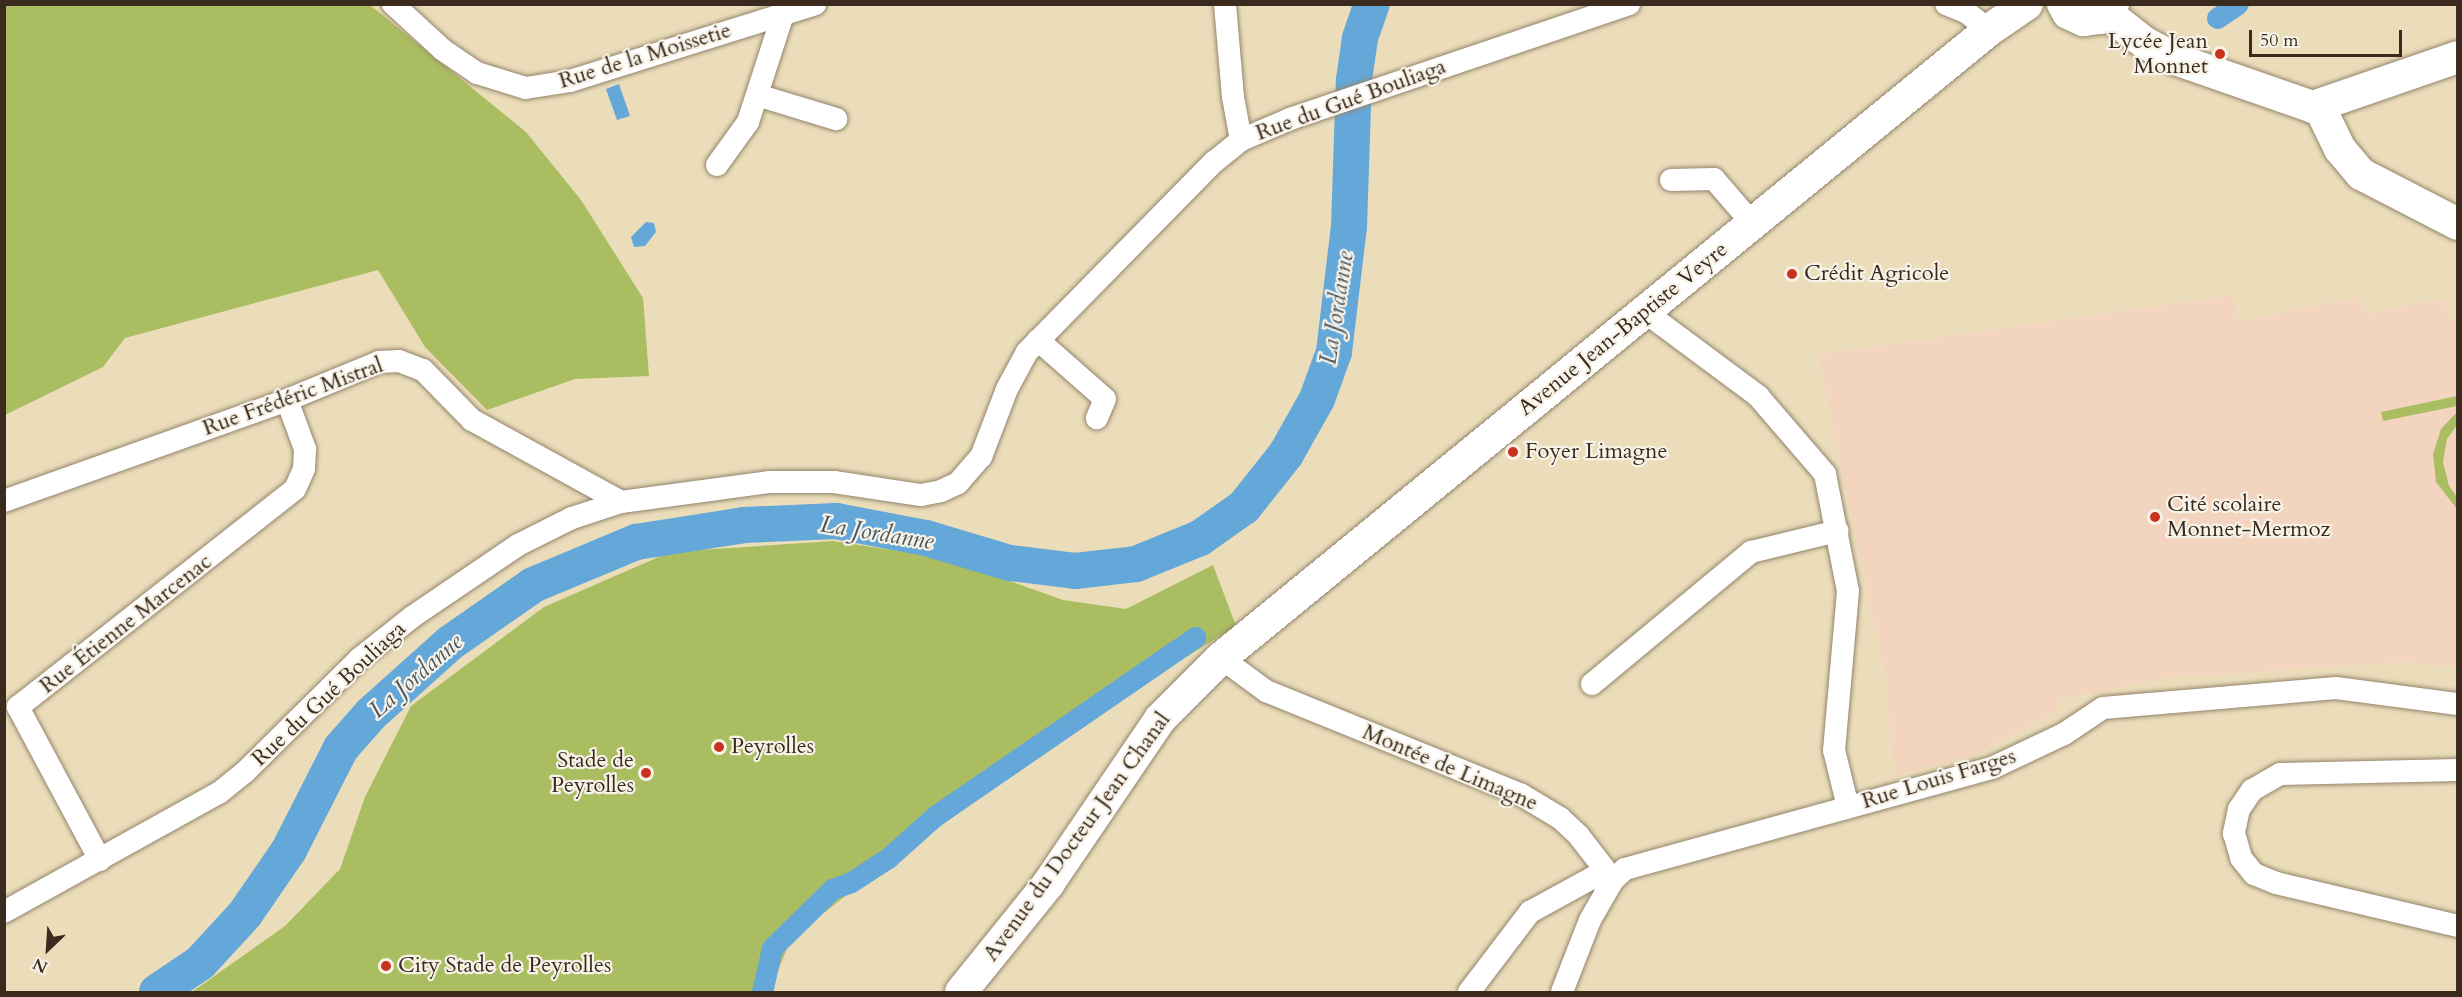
<!DOCTYPE html>
<html>
<head>
<meta charset="utf-8">
<style>
	body { margin:0 }
	#map { position:relative; width:2462px; height:997px; overflow:hidden; background:#ebddba; font-family:Cardo,serif }
	div>[style] { position:absolute }
	.built>* { inset:0; background:#f3d4bf }
	.green>* { inset:0; background:#abbd61 }
	.water>* { inset:0; background:#64a7d9 }
	.canal>* { height:21px; margin:-10.5px; padding:0 10.5px; transform-origin:10.5px; border-radius:10.5px; background:#64a7d9 }
	.river>* { height:36px; margin:-18px; padding:0 18px; transform-origin:18px; border-radius:18px; background:#64a7d9 }
	.roads { filter:drop-shadow(0 0 2px #93846c) drop-shadow(0 0 2px #93846c) }
	.street>* { height:22px; margin:-11px; padding:0 11px; transform-origin:11px; border-radius:11px; background:#fff }
	.secondary>* { height:32px; margin:-16px; padding:0 16px; transform-origin:16px; border-radius:16px; background:#fff }
	.dots>* { width:16px; height:16px; translate:-50% -50%; box-sizing:border-box; border:3px solid #f7f3e8; border-radius:50% }
	span { translate:-50% -50%; white-space:nowrap; text-align:center; line-height:1.15; -webkit-text-stroke:4.5px #f7f3e8; paint-order:stroke }
	.poi-label { font-size:22px; color:#3b2a1e }
	.right { translate:-100% -50%; text-align:right }
	.left { translate:0 -50%; text-align:left }
	.street-label { font-size:22px; color:#3b2a1e }
	.water-label { font-size:24px; color:#49565f; font-style:italic }
	.frame { position:absolute; inset:0; border:6px solid #3b2a1e; pointer-events:none }
	.north { position:absolute; left:18px; top:919px; width:60px; height:60px; -webkit-text-stroke:4px #f7f3e8; paint-order:stroke; rotate:205deg; font-size:16px; font-weight:700; line-height:24px; text-align:center; color:#3b2a1e }
	.north::after { content:''; display:block; margin:auto; width:21px; height:27px; background:#3b2a1e; clip-path:polygon(50% 0,100% 100%,50% 72%,0 100%) }
	.scale { position:absolute; left:2249px; top:30px; width:153px; height:27px; box-sizing:border-box; border:3px solid #3b2a1e; border-top:0; padding-left:8px; font-size:18px; line-height:21px; white-space:nowrap; color:#3b2a1e; -webkit-text-stroke:4px #f7f3e8; paint-order:stroke }
</style>
</head>
<body>
<div id="map">
	<div class="built">
		<i style="clip-path:polygon(2233px 295px,2238px 322px,2361px 296px,2366px 314px,2444px 298px,2449px 318px,2458px 317px,2457px 668px,2405px 662px,2163px 678px,2057px 700px,2059px 711px,1971px 756px,1894px 775px,1886px 679px,1818px 355px)"></i>
	</div>
	<div class="green">
		<i style="clip-path:polygon(5px 4px,370px 5px,526px 132px,581px 200px,643px 298px,649px 376px,575px 379px,487px 410px,425px 347px,378px 270px,125px 338px,103px 367px,5px 415px)"></i>
		<i style="clip-path:polygon(2457px 396px,2457px 406px,2383px 421px,2381px 412px)"></i>
		<i style="clip-path:polygon(2457px 412px,2457px 425px,2447px 439px,2443px 462px,2449px 486px,2457px 497px,2457px 509px,2436px 482px,2433px 454px,2441px 429px)"></i>
		<i style="clip-path:polygon(833px 541px,945px 558px,1063px 600px,1126px 609px,1213px 565px,1236px 626px,1128px 693px,926px 832px,791px 939px,769px 992px,192px 992px,285px 926px,340px 869px,365px 797px,411px 706px,544px 607px,670px 552px)"></i>
	</div>
	<div class="water">
		<i style="clip-path:polygon(619px 84px,630px 116px,617px 120px,606px 89px)"></i>
		<i style="clip-path:polygon(646px 222px,654px 223px,656px 232px,645px 246px,634px 247px,631px 237px)"></i>
	</div>
	<div class="canal">
		<i style="left:2217px;top:18px;width:25px;rotate:-34deg"></i>
		<i style="left:762px;top:992px;width:45px;rotate:-77.2deg"></i>
		<i style="left:772px;top:948px;width:84px;rotate:-44.5deg"></i>
		<i style="left:832px;top:889px;width:20px;rotate:-20deg"></i>
		<i style="left:851px;top:882px;width:44px;rotate:-33deg"></i>
		<i style="left:888px;top:858px;width:63px;rotate:-41.8deg"></i>
		<i style="left:935px;top:816px;width:316px;rotate:-34.5deg"></i>
	</div>
	<div class="river">
		<i style="left:157px;top:992px;width:52px;rotate:-34deg"></i>
		<i style="left:200px;top:963px;width:67px;rotate:-47.4deg"></i>
		<i style="left:245px;top:914px;width:78px;rotate:-55.5deg"></i>
		<i style="left:289px;top:850px;width:114px;rotate:-63deg"></i>
		<i style="left:341px;top:748px;width:45px;rotate:-48.6deg"></i>
		<i style="left:371px;top:714px;width:106px;rotate:-41.9deg"></i>
		<i style="left:450px;top:643px;width:101px;rotate:-34.9deg"></i>
		<i style="left:533px;top:585px;width:112px;rotate:-22.7deg"></i>
		<i style="left:636px;top:542px;width:109px;rotate:-8.9deg"></i>
		<i style="left:744px;top:525px;width:92px;rotate:-2.5deg"></i>
		<i style="left:836px;top:521px;width:92px;rotate:10.7deg"></i>
		<i style="left:926px;top:538px;width:88px;rotate:16.6deg"></i>
		<i style="left:1010px;top:563px;width:65px;rotate:7deg"></i>
		<i style="left:1075px;top:571px;width:61px;rotate:-6.5deg"></i>
		<i style="left:1136px;top:564px;width:69px;rotate:-22.1deg"></i>
		<i style="left:1200px;top:538px;width:54px;rotate:-35.2deg"></i>
		<i style="left:1244px;top:507px;width:68px;rotate:-51.6deg"></i>
		<i style="left:1286px;top:454px;width:63px;rotate:-60.6deg"></i>
		<i style="left:1317px;top:399px;width:50px;rotate:-70.1deg"></i>
		<i style="left:1334px;top:352px;width:126px;rotate:-83.2deg"></i>
		<i style="left:1349px;top:227px;width:147px;rotate:-88.1deg"></i>
		<i style="left:1354px;top:80px;width:42px;rotate:-81.9deg"></i>
		<i style="left:1360px;top:38px;width:36px;rotate:-71deg"></i>
	</div>
	<div class="roads">
		<div class="street">
			<i style="left:393px;top:4px;width:68px;rotate:42.6deg"></i>
			<i style="left:443px;top:50px;width:41px;rotate:34.1deg"></i>
			<i style="left:477px;top:73px;width:51px;rotate:17deg"></i>
			<i style="left:526px;top:88px;width:45px;rotate:-9deg"></i>
			<i style="left:570px;top:81px;width:257px;rotate:-17.4deg"></i>
			<i style="left:1225px;top:4px;width:93px;rotate:85.1deg"></i>
			<i style="left:1233px;top:97px;width:44px;rotate:79.5deg"></i>
			<i style="left:1946px;top:4px;width:22px;rotate:22deg"></i>
			<i style="left:1966px;top:12px;width:29px;rotate:38deg"></i>
			<i style="left:757px;top:95px;width:83px;rotate:16.9deg"></i>
			<i style="left:717px;top:165px;width:53px;rotate:-54.2deg"></i>
			<i style="left:748px;top:122px;width:114px;rotate:-72deg"></i>
			<i style="left:1671px;top:180px;width:43px;rotate:-1.3deg"></i>
			<i style="left:1714px;top:179px;width:58px;rotate:49.2deg"></i>
			<i style="left:1645px;top:312px;width:141px;rotate:36.6deg"></i>
			<i style="left:1758px;top:396px;width:103px;rotate:49.3deg"></i>
			<i style="left:1825px;top:474px;width:119px;rotate:78.9deg"></i>
			<i style="left:1848px;top:591px;width:160px;rotate:95deg"></i>
			<i style="left:1834px;top:750px;width:59px;rotate:76.2deg"></i>
			<i style="left:1038px;top:340px;width:89px;rotate:41.4deg"></i>
			<i style="left:1105px;top:399px;width:21px;rotate:113deg"></i>
			<i style="left:4px;top:501px;width:300px;rotate:-19.6deg"></i>
			<i style="left:287px;top:400px;width:100px;rotate:-22.4deg"></i>
			<i style="left:379px;top:362px;width:20px;rotate:-3deg"></i>
			<i style="left:399px;top:361px;width:26px;rotate:21deg"></i>
			<i style="left:423px;top:370px;width:70px;rotate:45.6deg"></i>
			<i style="left:472px;top:420px;width:170px;rotate:28.8deg"></i>
			<i style="left:1221px;top:658px;width:56px;rotate:36.3deg"></i>
			<i style="left:1266px;top:691px;width:274px;rotate:22.1deg"></i>
			<i style="left:1520px;top:794px;width:47px;rotate:31deg"></i>
			<i style="left:1560px;top:818px;width:26px;rotate:43deg"></i>
			<i style="left:1579px;top:836px;width:56px;rotate:52.3deg"></i>
			<i style="left:1613px;top:880px;width:46px;rotate:119.9deg"></i>
			<i style="left:1590px;top:920px;width:77px;rotate:111.3deg"></i>
			<i style="left:1592px;top:684px;width:207px;rotate:-39.7deg"></i>
			<i style="left:1751px;top:552px;width:89px;rotate:-13.7deg"></i>
			<i style="left:2458px;top:770px;width:178px;rotate:178.7deg"></i>
			<i style="left:2280px;top:774px;width:32px;rotate:150deg"></i>
			<i style="left:2252px;top:790px;width:23px;rotate:124deg"></i>
			<i style="left:2239px;top:809px;width:25px;rotate:102deg"></i>
			<i style="left:2234px;top:833px;width:26px;rotate:74deg"></i>
			<i style="left:2241px;top:858px;width:21px;rotate:51deg"></i>
			<i style="left:2254px;top:874px;width:24px;rotate:22deg"></i>
			<i style="left:2276px;top:883px;width:187px;rotate:13.3deg"></i>
			<i style="left:100px;top:860px;width:174px;rotate:-118.2deg"></i>
			<i style="left:18px;top:707px;width:352px;rotate:-38.2deg"></i>
			<i style="left:295px;top:489px;width:22px;rotate:-66deg"></i>
			<i style="left:304px;top:469px;width:20px;rotate:-87deg"></i>
			<i style="left:305px;top:449px;width:52px;rotate:-110.2deg"></i>
			<i style="left:4px;top:912px;width:246px;rotate:-29deg"></i>
			<i style="left:219px;top:793px;width:33px;rotate:-39deg"></i>
			<i style="left:245px;top:772px;width:161px;rotate:-44.7deg"></i>
			<i style="left:359px;top:659px;width:68px;rotate:-38.4deg"></i>
			<i style="left:412px;top:617px;width:128px;rotate:-34.2deg"></i>
			<i style="left:518px;top:545px;width:60px;rotate:-26.6deg"></i>
			<i style="left:572px;top:518px;width:52px;rotate:-18.1deg"></i>
			<i style="left:621px;top:502px;width:149px;rotate:-7.7deg"></i>
			<i style="left:769px;top:482px;width:65px"></i>
			<i style="left:834px;top:482px;width:88px;rotate:8.5deg"></i>
			<i style="left:921px;top:495px;width:20px;rotate:-11deg"></i>
			<i style="left:941px;top:491px;width:19px;rotate:-25deg"></i>
			<i style="left:958px;top:483px;width:35px;rotate:-49deg"></i>
			<i style="left:981px;top:457px;width:73px;rotate:-69.1deg"></i>
			<i style="left:1007px;top:389px;width:42px;rotate:-61.6deg"></i>
			<i style="left:1027px;top:352px;width:267px;rotate:-45.5deg"></i>
			<i style="left:1214px;top:162px;width:35px;rotate:-39deg"></i>
			<i style="left:1241px;top:140px;width:53px;rotate:-23.2deg"></i>
			<i style="left:1290px;top:119px;width:358px;rotate:-18.7deg"></i>
			<i style="left:1469px;top:992px;width:101px;rotate:-52.7deg"></i>
			<i style="left:1530px;top:912px;width:71px;rotate:-28.7deg"></i>
			<i style="left:1592px;top:878px;width:21px;rotate:5deg"></i>
			<i style="left:1613px;top:880px;width:16px;rotate:-43deg"></i>
			<i style="left:1625px;top:869px;width:381px;rotate:-15.4deg"></i>
			<i style="left:1992px;top:768px;width:80px;rotate:-25.3deg"></i>
			<i style="left:2064px;top:734px;width:47px;rotate:-33.7deg"></i>
			<i style="left:2103px;top:708px;width:234px;rotate:-4.9deg"></i>
			<i style="left:2336px;top:688px;width:123px;rotate:7.5deg"></i>
		</div>
		<div class="secondary">
			<i style="left:2063px;top:4px;width:10px;rotate:61deg"></i>
			<i style="left:2068px;top:13px;width:17px;rotate:25deg"></i>
			<i style="left:2083px;top:20px;width:17px;rotate:-7deg"></i>
			<i style="left:2100px;top:18px;width:19px;rotate:-47deg"></i>
			<i style="left:2107px;top:13px;width:48px;rotate:38.3deg"></i>
			<i style="left:2145px;top:43px;width:34px;rotate:28deg"></i>
			<i style="left:2175px;top:59px;width:146px;rotate:19.2deg"></i>
			<i style="left:2313px;top:107px;width:153px;rotate:-19deg"></i>
			<i style="left:2319px;top:106px;width:48px;rotate:64deg"></i>
			<i style="left:2340px;top:149px;width:33px;rotate:50deg"></i>
			<i style="left:2361px;top:174px;width:109px;rotate:27.3deg"></i>
			<i style="left:961px;top:992px;width:139px;rotate:-51.1deg"></i>
			<i style="left:1048px;top:884px;width:199px;rotate:-55.8deg"></i>
			<i style="left:1160px;top:719px;width:86px;rotate:-45deg"></i>
			<i style="left:1221px;top:658px;width:992px;rotate:-39.27deg"></i>
			<i style="left:1989px;top:30px;width:46px;rotate:-34.4deg"></i>
		</div>
	</div>
	<div class="dots">
		<i style="left:2220px;top:54px;background:#c8321e"></i>
		<i style="left:1792px;top:274px;background:#c8321e"></i>
		<i style="left:1513px;top:452px;background:#c8321e"></i>
		<i style="left:2155px;top:517px;background:#c8321e"></i>
		<i style="left:719px;top:747px;background:#c8321e"></i>
		<i style="left:646px;top:773px;background:#c8321e"></i>
		<i style="left:386px;top:966px;background:#c8321e"></i>
	</div>
	<div class="poi-label">
		<span class="right" style="left:2208px;top:54px">Lycée Jean<br>Monnet</span>
		<span class="left" style="left:1804px;top:274px">Crédit Agricole</span>
		<span class="left" style="left:1525px;top:452px">Foyer Limagne</span>
		<span class="left" style="left:2167px;top:517px">Cité scolaire<br>Monnet-Mermoz</span>
		<span class="left" style="left:731px;top:747px">Peyrolles</span>
		<span class="right" style="left:634px;top:773px">Stade de<br>Peyrolles</span>
		<span class="left" style="left:398px;top:966px">City Stade de Peyrolles</span>
	</div>
	<div class="street-label">
		<span style="left:645px;top:56px;rotate:-17deg">Rue de la Moissetie</span>
		<span style="left:1351px;top:100px;rotate:-20deg">Rue du Gué Bouliaga</span>
		<span style="left:1623px;top:329px;rotate:-39deg">Avenue Jean-Baptiste Veyre</span>
		<span style="left:293px;top:397px;rotate:-20deg">Rue Frédéric Mistral</span>
		<span style="left:126px;top:624px;rotate:-38deg">Rue Étienne Marcenac</span>
		<span style="left:329px;top:694px;rotate:-43deg">Rue du Gué Bouliaga</span>
		<span style="left:1450px;top:768px;rotate:23deg">Montée de Limagne</span>
		<span style="left:1939px;top:779px;rotate:-17deg">Rue Louis Farges</span>
		<span style="left:1077px;top:837px;rotate:-54deg">Avenue du Docteur Jean Chanal</span>
	</div>
	<div class="water-label">
		<span style="left:1337px;top:308px;rotate:-81deg">La Jordanne</span>
		<span style="left:877px;top:533px;rotate:9deg">La Jordanne</span>
		<span style="left:416px;top:676px;rotate:-41deg">La Jordanne</span>
	</div>
	<div class="frame"></div>
	<div class="north">N</div>
	<div class="scale">50 m</div>
</div>
</body>
</html>
